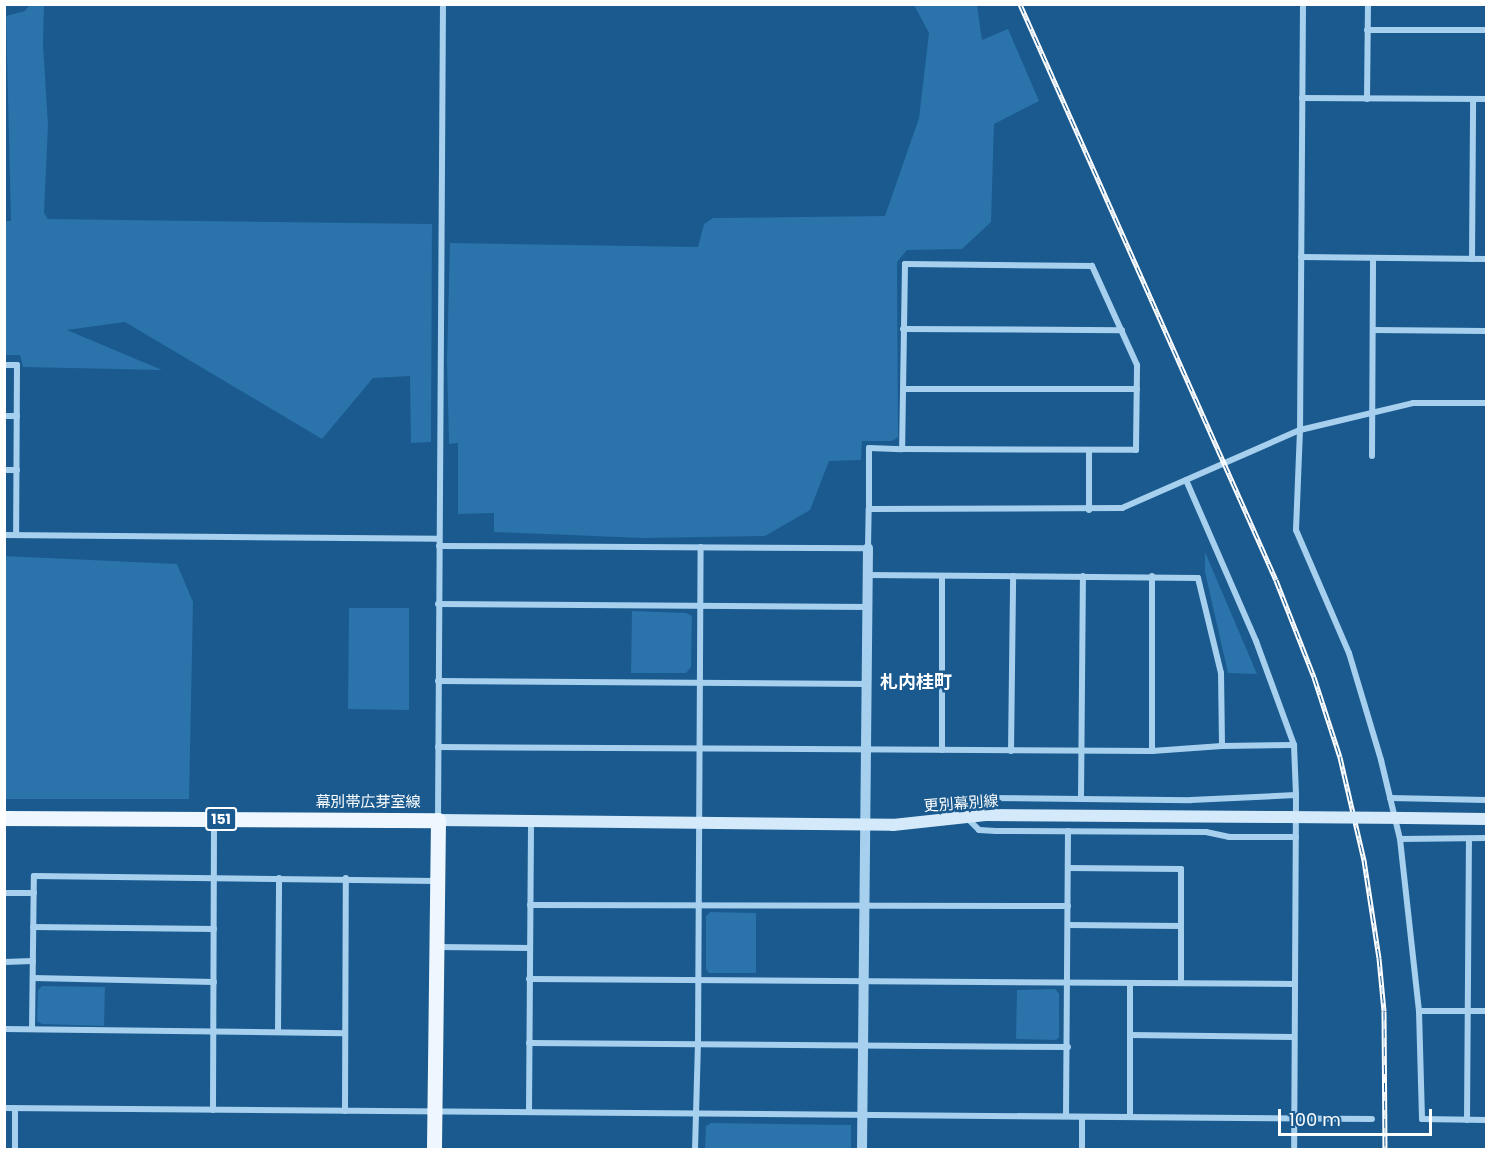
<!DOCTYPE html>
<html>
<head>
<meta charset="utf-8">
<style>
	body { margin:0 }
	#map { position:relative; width:1491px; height:1154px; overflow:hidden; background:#1a5a8f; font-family:Poppins,"Noto Sans JP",sans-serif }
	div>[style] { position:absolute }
	.green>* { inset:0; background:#2a73ab }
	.minor>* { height:6px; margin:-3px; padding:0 3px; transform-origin:3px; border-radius:3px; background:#a7d0ee }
	.tertiary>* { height:10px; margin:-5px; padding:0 5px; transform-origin:5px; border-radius:5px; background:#a7d0ee }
	.secondary>* { height:12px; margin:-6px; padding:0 6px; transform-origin:6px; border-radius:6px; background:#d4e9fa }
	.primary>* { height:15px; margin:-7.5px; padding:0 7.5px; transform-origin:7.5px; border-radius:7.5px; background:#eef7ff }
	.rail>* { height:5px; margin-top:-2.5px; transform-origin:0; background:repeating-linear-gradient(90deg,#1a5a8f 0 9px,#fff 0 18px); box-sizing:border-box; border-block:2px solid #fff }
	.secondary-bridge>* { height:12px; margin:-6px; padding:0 6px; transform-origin:6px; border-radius:6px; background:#d4e9fa }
	span { translate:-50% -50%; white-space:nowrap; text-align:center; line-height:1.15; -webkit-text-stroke:5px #1a5a8f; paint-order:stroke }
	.shield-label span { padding:2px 4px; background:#1a5a8f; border:2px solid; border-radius:4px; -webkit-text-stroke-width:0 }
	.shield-label { font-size:14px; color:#fff; font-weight:700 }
	.street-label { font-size:15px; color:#fff }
	.quarter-label { font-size:18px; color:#fff; font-weight:700 }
	.frame { position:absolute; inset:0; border:6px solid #fff; pointer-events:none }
	.scale { position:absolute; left:1278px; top:1109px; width:154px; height:27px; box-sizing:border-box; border:3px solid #fff; border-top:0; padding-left:8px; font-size:18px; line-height:21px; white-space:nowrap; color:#fff; -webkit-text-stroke:4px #1a5a8f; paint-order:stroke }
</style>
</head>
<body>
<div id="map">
	<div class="green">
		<i style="clip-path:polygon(30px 4px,44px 5px,43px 44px,48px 125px,44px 213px,48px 219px,432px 224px,431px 442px,411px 443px,410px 376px,373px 378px,322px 439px,125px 322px,67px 330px,162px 370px,23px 367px,20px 355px,5px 355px,5px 221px,11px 221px,6px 16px,25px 11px)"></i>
		<i style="clip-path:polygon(914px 5px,977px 5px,982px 40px,1008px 29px,1039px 101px,994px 124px,991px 222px,962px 249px,907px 250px,897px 262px,898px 437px,892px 441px,862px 441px,861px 460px,829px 461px,810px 510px,765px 536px,643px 538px,494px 532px,494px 513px,458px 514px,458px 443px,449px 444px,447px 361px,450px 243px,698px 247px,704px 224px,713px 218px,885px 216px,919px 118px,929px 33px)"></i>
		<i style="clip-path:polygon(1205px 552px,1257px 674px,1228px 673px,1205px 572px)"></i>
		<i style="clip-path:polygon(5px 556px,177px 564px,193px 602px,189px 799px,5px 799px)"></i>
		<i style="clip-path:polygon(349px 608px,409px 608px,409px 710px,348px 709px)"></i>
		<i style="clip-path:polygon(632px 611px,686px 613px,692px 616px,691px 667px,686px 673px,631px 673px)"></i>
		<i style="clip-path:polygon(710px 912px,756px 913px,756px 973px,709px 973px,706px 969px,706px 916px)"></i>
		<i style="clip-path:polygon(42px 986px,105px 987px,104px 1026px,42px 1024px,37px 1021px,38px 990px)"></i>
		<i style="clip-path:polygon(1055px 989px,1059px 994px,1059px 1037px,1056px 1040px,1016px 1039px,1017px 990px)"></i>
		<i style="clip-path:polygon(711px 1123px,851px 1125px,851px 1149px,705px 1149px,706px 1126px)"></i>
	</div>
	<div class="minor">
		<i style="left:1303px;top:4px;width:426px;rotate:90.4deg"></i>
		<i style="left:1300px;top:430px;width:100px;rotate:92.3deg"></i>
		<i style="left:1296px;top:530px;width:134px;rotate:66.7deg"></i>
		<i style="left:1349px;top:653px;width:112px;rotate:73.3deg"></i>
		<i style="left:1381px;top:760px;width:81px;rotate:76.5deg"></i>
		<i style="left:1400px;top:839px;width:173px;rotate:83.7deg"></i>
		<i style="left:1419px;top:1011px;width:108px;rotate:88.4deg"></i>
		<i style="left:1422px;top:1119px;width:64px;rotate:0.9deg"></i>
		<i style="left:1367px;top:30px;width:119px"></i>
		<i style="left:1302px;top:98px;width:184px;rotate:0.3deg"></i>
		<i style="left:1367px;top:99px;width:95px;rotate:-89.4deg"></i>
		<i style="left:1301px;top:257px;width:185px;rotate:0.6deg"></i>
		<i style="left:1472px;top:259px;width:160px;rotate:-89.6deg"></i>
		<i style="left:903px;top:329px;width:219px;rotate:0.3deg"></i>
		<i style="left:1373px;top:330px;width:113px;rotate:0.5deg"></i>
		<i style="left:4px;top:365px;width:13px"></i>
		<i style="left:17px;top:365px;width:169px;rotate:90.3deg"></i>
		<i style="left:903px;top:389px;width:234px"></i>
		<i style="left:4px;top:416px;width:13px"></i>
		<i style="left:1372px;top:456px;width:198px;rotate:-89.7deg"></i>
		<i style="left:4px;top:470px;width:13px"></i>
		<i style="left:1186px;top:480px;width:176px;rotate:66.5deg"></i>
		<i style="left:1256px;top:641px;width:111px;rotate:69.9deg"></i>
		<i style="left:1294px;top:745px;width:50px;rotate:87.7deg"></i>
		<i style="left:1296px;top:795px;width:355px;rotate:90.3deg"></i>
		<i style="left:869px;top:509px;width:61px;rotate:-90deg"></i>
		<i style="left:869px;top:448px;width:33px;rotate:2deg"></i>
		<i style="left:902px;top:449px;width:234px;rotate:0.2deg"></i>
		<i style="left:1136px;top:450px;width:85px;rotate:-89.3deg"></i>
		<i style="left:1137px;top:365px;width:109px;rotate:-114.4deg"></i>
		<i style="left:1092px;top:266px;width:187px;rotate:-179.4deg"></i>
		<i style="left:905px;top:264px;width:185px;rotate:90.9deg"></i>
		<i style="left:1089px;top:510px;width:60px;rotate:-90deg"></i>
		<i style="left:4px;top:535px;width:435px;rotate:0.5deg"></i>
		<i style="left:439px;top:546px;width:429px;rotate:0.3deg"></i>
		<i style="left:868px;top:548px;width:39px;rotate:-89deg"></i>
		<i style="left:869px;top:509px;width:253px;rotate:-0.2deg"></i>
		<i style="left:1122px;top:508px;width:194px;rotate:-23.7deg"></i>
		<i style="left:1300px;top:430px;width:116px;rotate:-13.4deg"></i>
		<i style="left:1413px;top:403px;width:73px"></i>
		<i style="left:868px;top:575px;width:330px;rotate:0.5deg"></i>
		<i style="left:1198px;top:578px;width:98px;rotate:76.4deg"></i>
		<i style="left:1221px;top:673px;width:73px;rotate:89.2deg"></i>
		<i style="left:438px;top:604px;width:430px;rotate:0.4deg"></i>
		<i style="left:438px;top:681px;width:430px;rotate:0.4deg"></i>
		<i style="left:438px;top:747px;width:714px;rotate:0.32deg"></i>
		<i style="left:1152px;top:751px;width:70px;rotate:-4.1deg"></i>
		<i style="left:1222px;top:746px;width:72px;rotate:-0.8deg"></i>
		<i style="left:942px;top:750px;width:174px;rotate:-90deg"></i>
		<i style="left:1011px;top:751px;width:175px;rotate:-89.3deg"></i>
		<i style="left:1152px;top:751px;width:175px;rotate:-90deg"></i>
		<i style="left:1081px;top:798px;width:222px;rotate:-89.5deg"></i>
		<i style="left:1390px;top:798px;width:96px;rotate:1.2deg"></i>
		<i style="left:944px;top:816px;width:24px;rotate:-28deg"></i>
		<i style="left:965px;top:805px;width:24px;rotate:-17deg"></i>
		<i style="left:988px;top:798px;width:203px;rotate:0.6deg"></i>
		<i style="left:1191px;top:800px;width:105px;rotate:-2.7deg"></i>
		<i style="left:966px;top:817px;width:18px;rotate:45deg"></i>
		<i style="left:979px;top:830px;width:17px;rotate:3deg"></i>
		<i style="left:996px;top:831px;width:210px;rotate:0.3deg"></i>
		<i style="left:1206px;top:832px;width:24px;rotate:12deg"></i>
		<i style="left:1229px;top:837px;width:67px"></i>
		<i style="left:438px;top:820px;width:816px;rotate:-89.65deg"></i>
		<i style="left:1400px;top:839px;width:86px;rotate:-0.7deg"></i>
		<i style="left:1068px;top:868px;width:113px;rotate:0.5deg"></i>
		<i style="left:1181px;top:869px;width:114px;rotate:90deg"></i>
		<i style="left:4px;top:893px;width:30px"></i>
		<i style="left:530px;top:905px;width:538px;rotate:0.11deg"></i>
		<i style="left:1068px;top:925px;width:113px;rotate:0.5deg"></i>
		<i style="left:33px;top:927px;width:181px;rotate:0.6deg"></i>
		<i style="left:437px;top:947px;width:93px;rotate:0.6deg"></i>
		<i style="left:4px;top:962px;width:29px;rotate:-2deg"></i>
		<i style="left:33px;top:978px;width:181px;rotate:1.3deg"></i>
		<i style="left:529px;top:979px;width:765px;rotate:0.37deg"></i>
		<i style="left:1419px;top:1011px;width:67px"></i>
		<i style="left:4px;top:1029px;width:341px;rotate:0.7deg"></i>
		<i style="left:32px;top:1029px;width:153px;rotate:-89.3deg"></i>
		<i style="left:34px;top:876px;width:402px;rotate:0.7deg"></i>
		<i style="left:278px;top:1032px;width:154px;rotate:-89.6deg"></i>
		<i style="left:1130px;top:1035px;width:164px;rotate:0.7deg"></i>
		<i style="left:529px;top:1043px;width:539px;rotate:0.43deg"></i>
		<i style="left:4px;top:1108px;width:1368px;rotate:0.46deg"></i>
		<i style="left:213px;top:1110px;width:290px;rotate:-89.8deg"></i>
		<i style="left:345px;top:1111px;width:233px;rotate:-89.8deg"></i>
		<i style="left:529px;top:1112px;width:291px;rotate:-89.6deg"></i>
		<i style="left:1066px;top:1116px;width:285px;rotate:-89.6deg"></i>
		<i style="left:1130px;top:1117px;width:134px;rotate:-90deg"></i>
		<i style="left:1467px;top:1120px;width:281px;rotate:-89.6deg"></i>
		<i style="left:15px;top:1150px;width:42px;rotate:-90deg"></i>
		<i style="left:695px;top:1150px;width:106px;rotate:-88.4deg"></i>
		<i style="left:698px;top:1044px;width:497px;rotate:-89.7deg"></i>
		<i style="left:1082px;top:1150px;width:33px;rotate:-90deg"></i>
	</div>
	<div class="tertiary">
		<i style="left:862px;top:1150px;width:602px;rotate:-89.43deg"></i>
	</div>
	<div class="secondary">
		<i style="left:1407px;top:818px;width:79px;rotate:0.7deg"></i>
		<i style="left:438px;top:820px;width:455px;rotate:0.6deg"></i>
		<i style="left:893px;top:825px;width:93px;rotate:-6.2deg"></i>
		<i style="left:985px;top:815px;width:299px;rotate:0.4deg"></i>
	</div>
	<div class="primary">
		<i style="left:4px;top:818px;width:434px;rotate:0.3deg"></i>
		<i style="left:438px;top:820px;width:330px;rotate:90.7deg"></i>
	</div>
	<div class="rail">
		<i style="left:1020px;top:4px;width:630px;rotate:66.04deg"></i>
		<i style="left:1276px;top:580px;width:104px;rotate:68.6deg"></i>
		<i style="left:1314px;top:677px;width:84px;rotate:72deg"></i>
		<i style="left:1340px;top:757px;width:106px;rotate:76.9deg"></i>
		<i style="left:1364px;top:860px;width:99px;rotate:81.3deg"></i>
		<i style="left:1379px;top:958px;width:53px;rotate:84.6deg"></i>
		<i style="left:1384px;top:1011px;width:139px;rotate:89.6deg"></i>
	</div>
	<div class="secondary-bridge">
		<i style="left:1284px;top:817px;width:123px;rotate:0.5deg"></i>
	</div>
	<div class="shield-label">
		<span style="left:221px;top:819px">151</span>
	</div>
	<div class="street-label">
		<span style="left:368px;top:802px">幕別帯広芽室線</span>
		<span style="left:961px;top:803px;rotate:-4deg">更別幕別線</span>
	</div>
	<div class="quarter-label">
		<span style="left:916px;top:682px">札内桂町</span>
	</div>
	<div class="frame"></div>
	<div class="scale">100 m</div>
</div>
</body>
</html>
